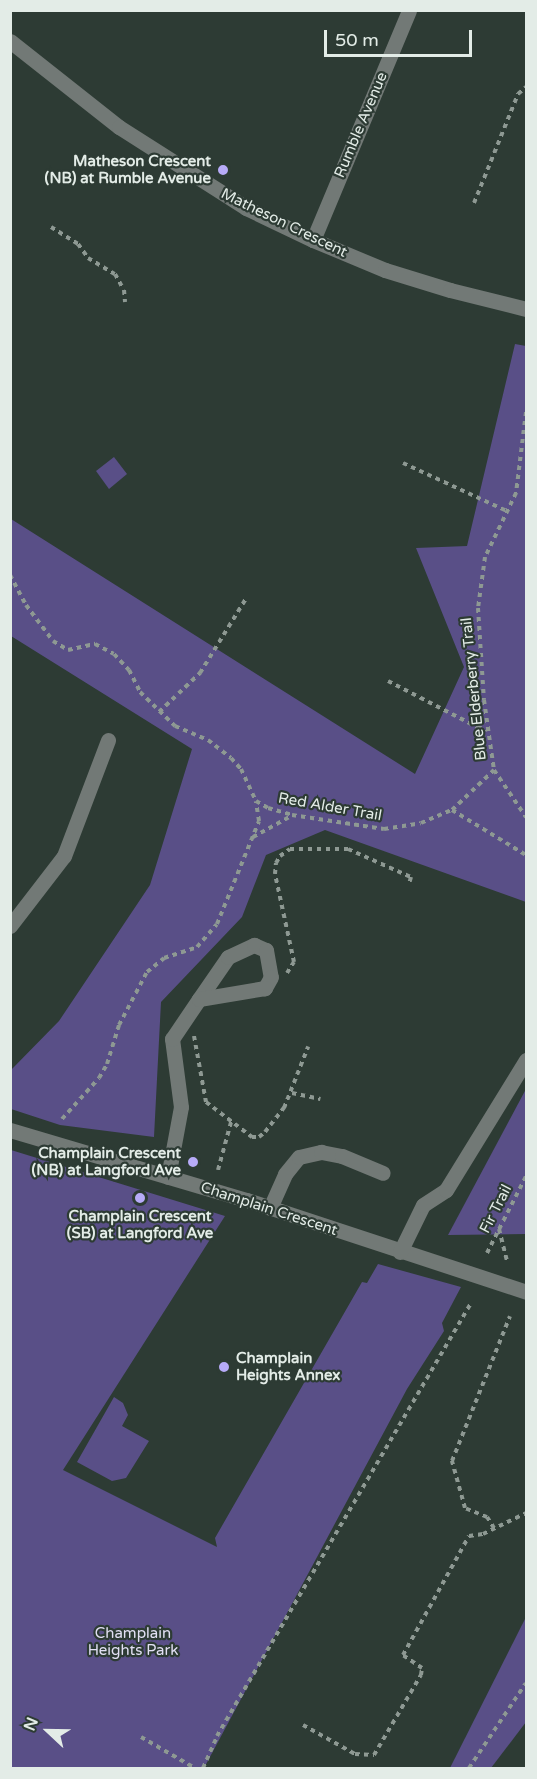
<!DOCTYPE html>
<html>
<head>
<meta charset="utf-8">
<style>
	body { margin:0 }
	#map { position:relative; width:537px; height:1779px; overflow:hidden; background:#2d3b34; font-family:"Varela Round",sans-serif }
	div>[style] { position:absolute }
	.green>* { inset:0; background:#594f87 }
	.path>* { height:4px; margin-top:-2px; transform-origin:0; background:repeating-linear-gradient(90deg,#8e9993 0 4.5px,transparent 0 9px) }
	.minor>* { height:15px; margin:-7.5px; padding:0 7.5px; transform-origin:7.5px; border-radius:7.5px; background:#727976 }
	.dots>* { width:16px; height:16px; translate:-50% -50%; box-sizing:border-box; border:3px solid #2d3b34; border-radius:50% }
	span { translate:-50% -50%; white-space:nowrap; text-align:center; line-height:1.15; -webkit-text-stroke:4.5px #2d3b34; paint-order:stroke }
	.street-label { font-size:15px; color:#e3ece7 }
	.poi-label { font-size:15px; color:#e3ece7; font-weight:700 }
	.right { translate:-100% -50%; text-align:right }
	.left { translate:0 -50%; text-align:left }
	.park-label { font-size:15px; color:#e2e0f4 }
	.frame { position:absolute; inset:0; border:12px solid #e3ece7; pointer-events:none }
	.north { position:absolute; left:18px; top:1701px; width:60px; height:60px; -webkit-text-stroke:4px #2d3b34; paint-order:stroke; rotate:292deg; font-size:16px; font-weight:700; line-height:24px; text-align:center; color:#e3ece7 }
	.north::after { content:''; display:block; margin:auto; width:21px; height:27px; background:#e3ece7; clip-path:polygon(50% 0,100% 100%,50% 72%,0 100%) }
	.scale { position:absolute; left:324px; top:30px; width:148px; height:27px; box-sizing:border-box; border:3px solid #e3ece7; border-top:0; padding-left:8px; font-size:18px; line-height:21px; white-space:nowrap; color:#e3ece7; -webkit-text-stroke:4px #2d3b34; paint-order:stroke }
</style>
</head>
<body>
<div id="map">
	<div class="green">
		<i style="clip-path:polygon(515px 344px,526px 346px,526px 902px,325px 830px,266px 855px,242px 917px,161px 1002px,154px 1137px,60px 1125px,11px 1109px,11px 1070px,59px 1021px,150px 885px,192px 749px,11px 636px,11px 519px,415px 774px,464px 667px,416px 548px,467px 546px)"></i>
		<i style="clip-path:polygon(114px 457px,127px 474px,109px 489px,96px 471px)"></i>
		<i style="clip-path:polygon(526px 1089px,526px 1234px,448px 1235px)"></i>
		<i style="clip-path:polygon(11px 1150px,225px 1216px,63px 1470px,217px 1547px,215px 1538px,362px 1282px,367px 1283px,378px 1264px,461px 1287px,442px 1323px,444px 1331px,407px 1389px,204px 1768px,11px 1768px)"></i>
		<i style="clip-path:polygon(114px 1397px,123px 1403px,128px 1415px,122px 1426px,149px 1441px,126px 1478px,112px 1481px,77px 1462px)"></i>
		<i style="clip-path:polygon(526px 1617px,526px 1722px,491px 1768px,450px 1768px)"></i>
	</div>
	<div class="path">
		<i style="left:474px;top:203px;width:118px;rotate:-68deg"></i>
		<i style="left:518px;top:94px;width:11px;rotate:-41deg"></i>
		<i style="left:51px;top:227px;width:32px;rotate:32deg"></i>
		<i style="left:78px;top:244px;width:17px;rotate:54deg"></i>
		<i style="left:88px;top:258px;width:31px;rotate:31deg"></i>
		<i style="left:115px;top:274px;width:18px;rotate:61deg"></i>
		<i style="left:124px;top:290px;width:12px;rotate:85deg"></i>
		<i style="left:526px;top:412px;width:82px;rotate:97deg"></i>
		<i style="left:516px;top:493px;width:71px;rotate:115.8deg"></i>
		<i style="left:485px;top:557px;width:51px;rotate:97.8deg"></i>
		<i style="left:478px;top:608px;width:92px;rotate:86.3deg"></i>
		<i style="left:484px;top:700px;width:71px;rotate:81.9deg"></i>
		<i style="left:494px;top:770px;width:57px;rotate:55.8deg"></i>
		<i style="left:403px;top:463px;width:115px;rotate:24.8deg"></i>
		<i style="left:10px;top:575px;width:34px;rotate:62deg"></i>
		<i style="left:26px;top:605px;width:45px;rotate:53.1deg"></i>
		<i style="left:53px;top:641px;width:17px;rotate:31deg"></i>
		<i style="left:68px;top:650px;width:28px;rotate:-13deg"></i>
		<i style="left:95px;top:644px;width:21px;rotate:28deg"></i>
		<i style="left:114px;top:654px;width:22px;rotate:47deg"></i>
		<i style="left:129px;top:670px;width:25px;rotate:63deg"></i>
		<i style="left:140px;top:692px;width:49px;rotate:44.2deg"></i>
		<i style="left:175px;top:726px;width:36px;rotate:23deg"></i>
		<i style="left:208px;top:740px;width:29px;rotate:38deg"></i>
		<i style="left:231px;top:758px;width:15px;rotate:48deg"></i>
		<i style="left:241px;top:769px;width:35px;rotate:65deg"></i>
		<i style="left:256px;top:801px;width:14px;rotate:30deg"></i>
		<i style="left:268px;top:808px;width:25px;rotate:16deg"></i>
		<i style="left:292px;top:815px;width:93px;rotate:8.7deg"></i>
		<i style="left:384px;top:829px;width:37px;rotate:-9deg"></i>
		<i style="left:421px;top:823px;width:34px;rotate:-23deg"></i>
		<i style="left:452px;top:810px;width:87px;rotate:31.3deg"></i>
		<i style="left:388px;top:681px;width:100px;rotate:27.3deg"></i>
		<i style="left:477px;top:727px;width:11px;rotate:15deg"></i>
		<i style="left:159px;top:712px;width:57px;rotate:-43.6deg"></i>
		<i style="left:200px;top:673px;width:86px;rotate:-58.3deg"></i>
		<i style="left:452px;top:810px;width:58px;rotate:-43.6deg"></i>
		<i style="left:253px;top:837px;width:43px;rotate:-28.9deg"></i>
		<i style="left:287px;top:973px;width:13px;rotate:-58deg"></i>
		<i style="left:294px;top:962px;width:90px;rotate:-102.2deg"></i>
		<i style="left:275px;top:874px;width:11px;rotate:-85deg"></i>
		<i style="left:276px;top:863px;width:8px;rotate:-60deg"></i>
		<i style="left:280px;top:856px;width:12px;rotate:-35deg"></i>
		<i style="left:290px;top:849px;width:58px"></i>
		<i style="left:348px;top:849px;width:69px;rotate:24deg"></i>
		<i style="left:411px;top:877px;width:7px;rotate:106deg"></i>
		<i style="left:194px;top:1036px;width:67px;rotate:79.7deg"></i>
		<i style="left:206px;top:1102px;width:58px;rotate:37.3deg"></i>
		<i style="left:252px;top:1137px;width:7px"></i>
		<i style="left:259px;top:1137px;width:8px;rotate:-40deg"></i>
		<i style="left:265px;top:1132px;width:31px;rotate:-52deg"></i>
		<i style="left:284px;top:1108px;width:66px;rotate:-68.5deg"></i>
		<i style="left:292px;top:1093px;width:29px;rotate:12deg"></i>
		<i style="left:62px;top:1119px;width:55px;rotate:-47.9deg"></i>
		<i style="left:99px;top:1078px;width:16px;rotate:-60deg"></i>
		<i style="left:107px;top:1064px;width:41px;rotate:-72.9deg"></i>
		<i style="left:119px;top:1025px;width:60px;rotate:-62.2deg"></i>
		<i style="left:147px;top:972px;width:22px;rotate:-39deg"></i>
		<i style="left:164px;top:958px;width:35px;rotate:-18deg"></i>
		<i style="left:197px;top:947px;width:30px;rotate:-49deg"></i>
		<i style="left:217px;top:924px;width:111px;rotate:-67.8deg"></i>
		<i style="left:259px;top:821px;width:20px;rotate:-99deg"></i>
		<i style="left:218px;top:1170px;width:50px;rotate:-74.8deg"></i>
		<i style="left:499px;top:1229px;width:32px;rotate:76deg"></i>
		<i style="left:487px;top:1253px;width:86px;rotate:-63.1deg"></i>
		<i style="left:494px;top:1528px;width:13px;rotate:-122deg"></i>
		<i style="left:487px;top:1517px;width:24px;rotate:-158deg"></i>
		<i style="left:465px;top:1508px;width:49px;rotate:-105.5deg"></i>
		<i style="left:452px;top:1461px;width:156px;rotate:-68.2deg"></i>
		<i style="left:303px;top:1725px;width:60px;rotate:29.1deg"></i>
		<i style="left:355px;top:1754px;width:19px;rotate:3deg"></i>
		<i style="left:374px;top:1755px;width:93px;rotate:-59.6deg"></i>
		<i style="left:421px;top:1675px;width:7px;rotate:-82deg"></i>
		<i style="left:422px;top:1668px;width:23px;rotate:-146deg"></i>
		<i style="left:403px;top:1655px;width:136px;rotate:-61deg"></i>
		<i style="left:469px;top:1536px;width:14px;rotate:-8deg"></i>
		<i style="left:483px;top:1534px;width:48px;rotate:-26deg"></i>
		<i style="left:141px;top:1737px;width:62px;rotate:29.9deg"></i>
		<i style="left:203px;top:1768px;width:35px;rotate:-66deg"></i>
		<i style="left:217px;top:1736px;width:502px;rotate:-59.6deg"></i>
		<i style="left:469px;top:1768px;width:102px;rotate:-56.2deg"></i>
	</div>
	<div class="minor">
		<i style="left:10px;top:41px;width:139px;rotate:38.3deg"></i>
		<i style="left:119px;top:127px;width:151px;rotate:32.5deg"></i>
		<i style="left:246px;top:208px;width:74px;rotate:25.5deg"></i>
		<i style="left:313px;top:240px;width:78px;rotate:22.6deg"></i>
		<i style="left:385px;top:270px;width:68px;rotate:17.1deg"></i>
		<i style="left:450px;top:290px;width:78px;rotate:14deg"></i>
		<i style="left:313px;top:240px;width:249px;rotate:-67.3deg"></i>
		<i style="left:10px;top:926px;width:88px;rotate:-52.4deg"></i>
		<i style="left:64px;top:856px;width:124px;rotate:-69.2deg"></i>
		<i style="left:10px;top:1130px;width:247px;rotate:16.5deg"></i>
		<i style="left:247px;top:1200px;width:294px;rotate:18.2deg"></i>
		<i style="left:168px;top:1177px;width:71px;rotate:-79.5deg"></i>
		<i style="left:181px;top:1107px;width:69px;rotate:-97.5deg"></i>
		<i style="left:172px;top:1039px;width:48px;rotate:-56deg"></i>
		<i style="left:199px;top:999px;width:51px;rotate:-55.4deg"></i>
		<i style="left:228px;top:957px;width:29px;rotate:-25deg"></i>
		<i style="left:254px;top:945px;width:13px;rotate:23deg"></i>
		<i style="left:266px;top:950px;width:27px;rotate:80deg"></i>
		<i style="left:271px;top:977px;width:13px;rotate:119deg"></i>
		<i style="left:265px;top:988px;width:67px;rotate:170.5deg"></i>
		<i style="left:270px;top:1208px;width:37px;rotate:-66deg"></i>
		<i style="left:285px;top:1174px;width:22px;rotate:-51deg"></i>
		<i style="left:299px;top:1157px;width:23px;rotate:-13deg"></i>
		<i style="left:321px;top:1152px;width:21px;rotate:11deg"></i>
		<i style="left:342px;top:1156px;width:44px;rotate:22.5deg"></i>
		<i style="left:400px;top:1252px;width:52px;rotate:-63.9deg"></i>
		<i style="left:423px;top:1205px;width:27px;rotate:-33deg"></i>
		<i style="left:446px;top:1190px;width:153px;rotate:-58.4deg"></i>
	</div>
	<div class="dots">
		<i style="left:223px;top:170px;background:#b7abf8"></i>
		<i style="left:193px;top:1162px;background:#b7abf8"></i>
		<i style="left:140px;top:1198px;background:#b7abf8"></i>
		<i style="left:224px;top:1367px;background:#b7abf8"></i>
	</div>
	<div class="street-label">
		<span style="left:361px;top:125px;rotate:-67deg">Rumble Avenue</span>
		<span style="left:284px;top:223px;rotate:26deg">Matheson Crescent</span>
		<span style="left:474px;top:689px;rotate:-96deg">Blue Elderberry Trail</span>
		<span style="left:330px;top:807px;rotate:10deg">Red Alder Trail</span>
		<span style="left:269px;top:1209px;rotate:18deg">Champlain Crescent</span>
		<span style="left:496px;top:1209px;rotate:-63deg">Fir Trail</span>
	</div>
	<div class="poi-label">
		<span class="right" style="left:211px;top:170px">Matheson Crescent<br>(NB) at Rumble Avenue</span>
		<span class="right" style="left:181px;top:1162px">Champlain Crescent<br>(NB) at Langford Ave</span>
		<span style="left:140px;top:1225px">Champlain Crescent<br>(SB) at Langford Ave</span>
		<span class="left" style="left:236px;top:1367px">Champlain<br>Heights Annex</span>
	</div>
	<div class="park-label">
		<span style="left:133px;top:1642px">Champlain<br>Heights Park</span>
	</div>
	<div class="frame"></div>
	<div class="north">N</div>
	<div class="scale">50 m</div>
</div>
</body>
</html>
